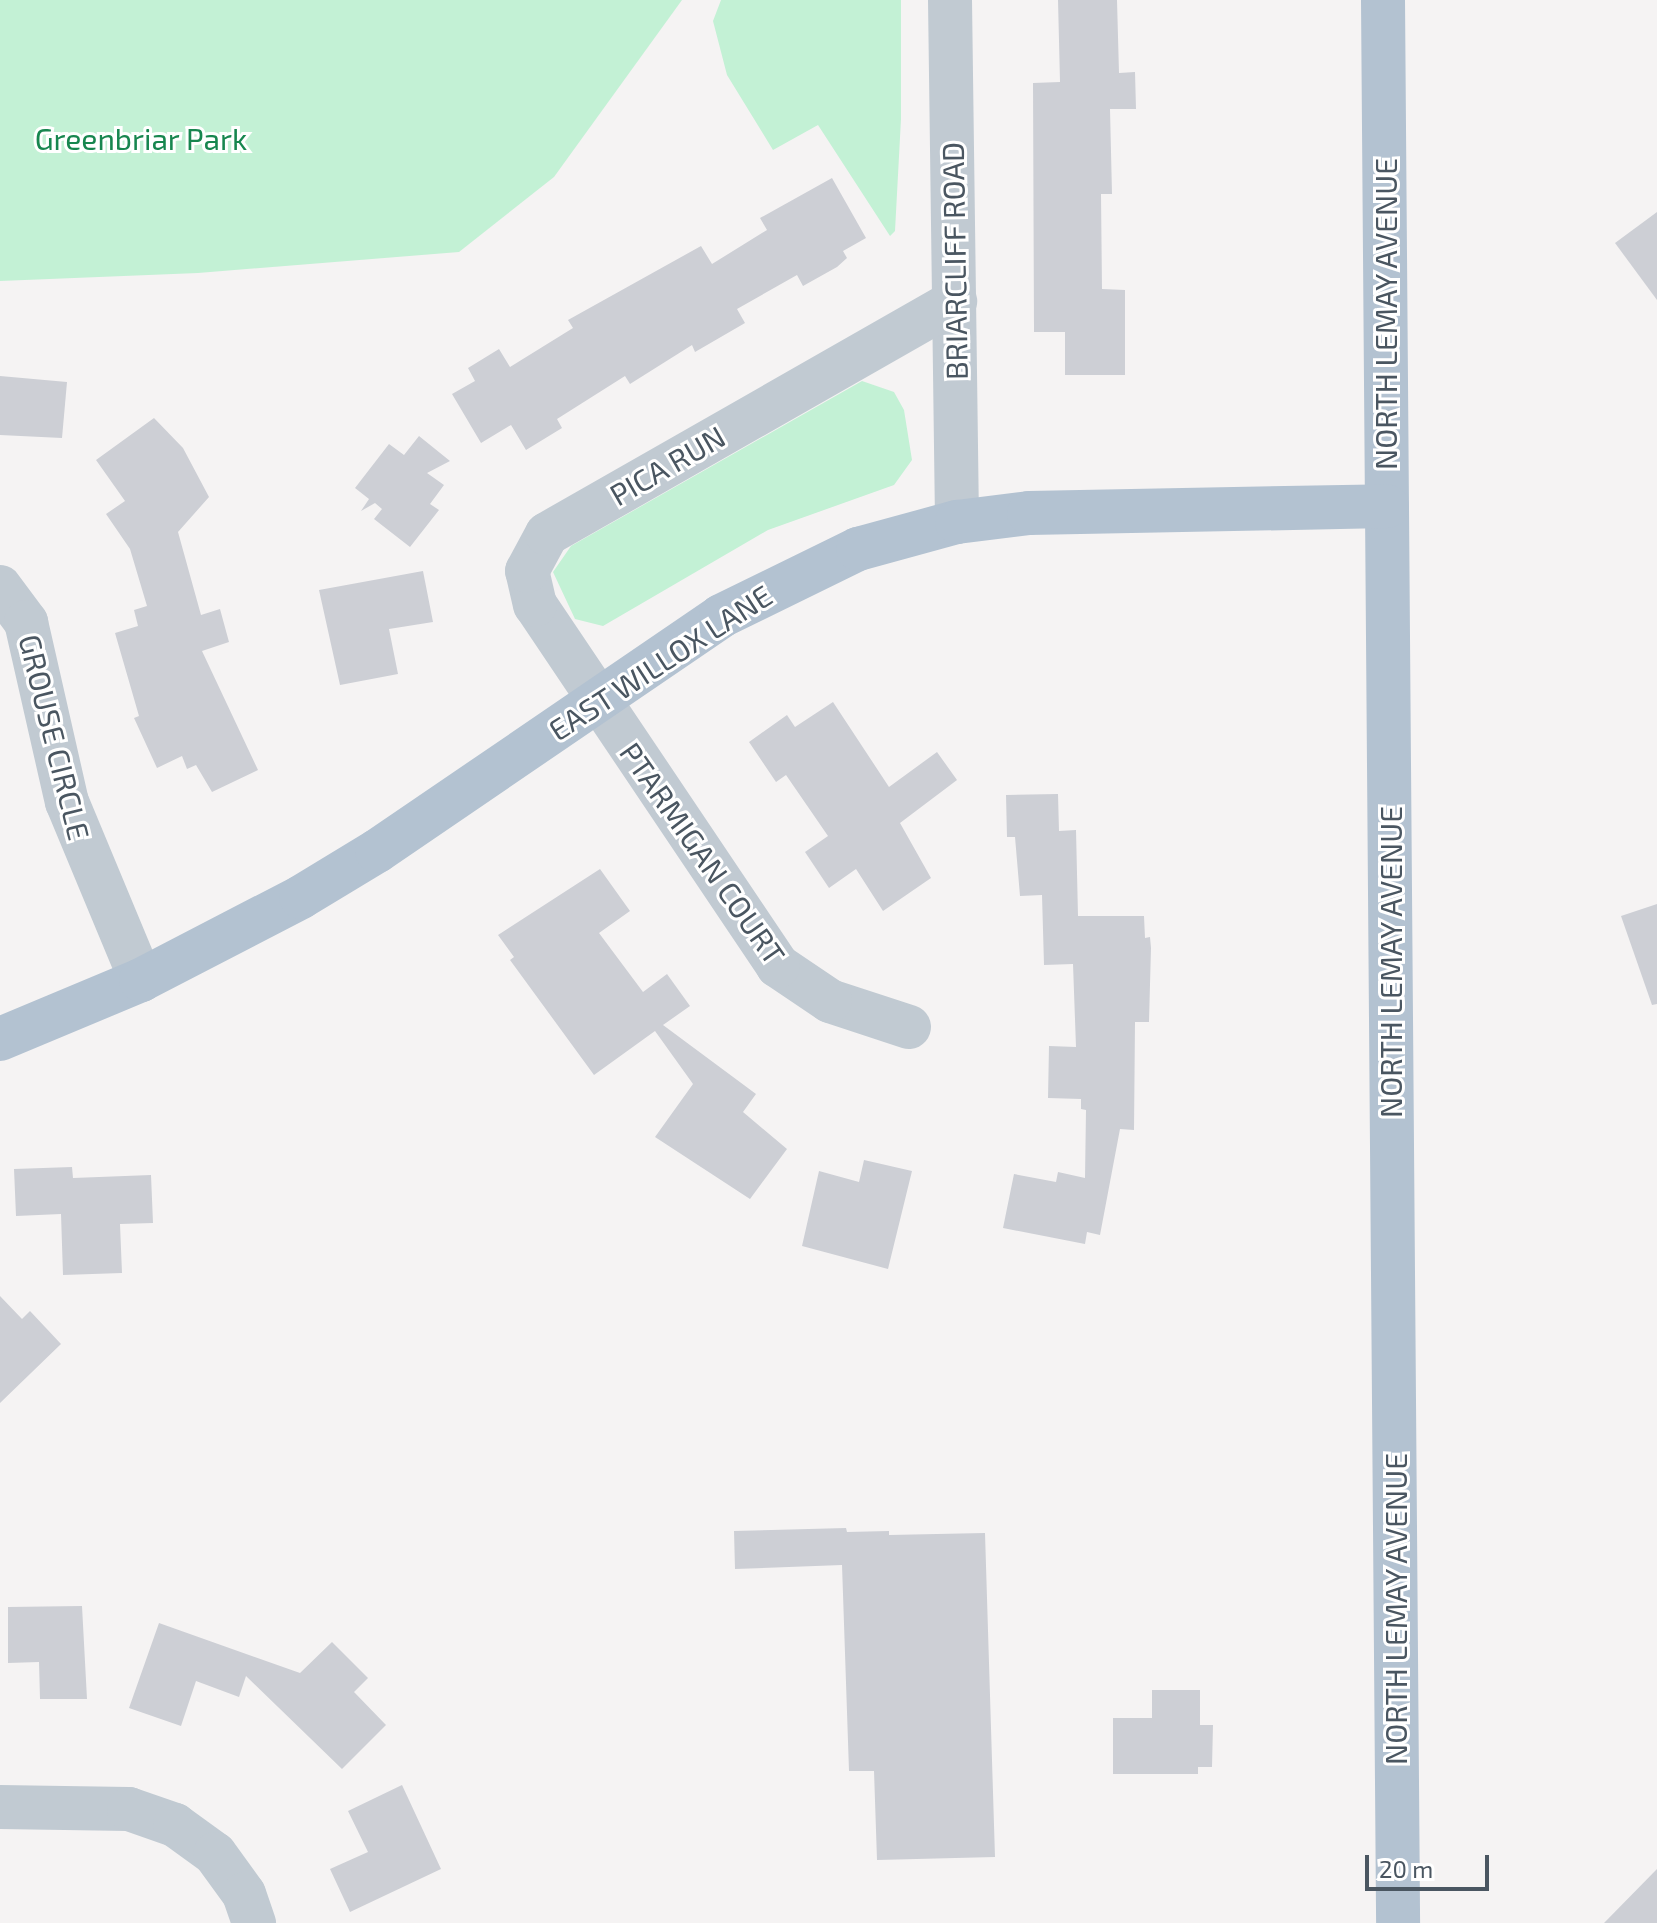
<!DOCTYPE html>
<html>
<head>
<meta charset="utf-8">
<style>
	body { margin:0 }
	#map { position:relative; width:1657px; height:1923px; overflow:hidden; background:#f5f3f3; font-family:"Exo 2",sans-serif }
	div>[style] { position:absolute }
	.green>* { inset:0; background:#c3f1d5 }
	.building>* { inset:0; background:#cdcfd5 }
	.minor>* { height:44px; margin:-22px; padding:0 22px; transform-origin:22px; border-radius:22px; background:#c1cad2 }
	.major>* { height:44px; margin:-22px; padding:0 22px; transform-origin:22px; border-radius:22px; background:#b3c2d1 }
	span { translate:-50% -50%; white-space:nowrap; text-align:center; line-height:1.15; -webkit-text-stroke:6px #fff; paint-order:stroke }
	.park-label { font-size:30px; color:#17864f }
	.street-label { font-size:30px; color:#4a5661 }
	.scale { position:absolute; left:1365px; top:1855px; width:124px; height:36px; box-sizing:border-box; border:4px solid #4a5661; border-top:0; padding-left:10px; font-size:24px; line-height:28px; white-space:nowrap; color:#4a5661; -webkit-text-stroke:6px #fff; paint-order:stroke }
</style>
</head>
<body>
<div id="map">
	<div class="green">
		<i style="clip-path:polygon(0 0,682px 0,554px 177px,459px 252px,198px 273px,0 281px)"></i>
		<i style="clip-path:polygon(721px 0,901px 0,901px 119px,895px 231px,890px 236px,818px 125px,773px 150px,727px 75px,713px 21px)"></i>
		<i style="clip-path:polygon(862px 381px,894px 392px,904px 410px,912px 460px,894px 485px,768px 530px,603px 626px,575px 619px,553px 572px,571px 546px)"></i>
	</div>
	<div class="building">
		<i style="clip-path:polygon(1058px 0,1117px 0,1119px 73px,1135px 72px,1136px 109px,1110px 109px,1112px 194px,1101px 194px,1102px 289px,1125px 290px,1125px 375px,1065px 375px,1065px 332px,1034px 332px,1033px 83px,1060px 82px)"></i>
		<i style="clip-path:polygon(832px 178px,866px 238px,843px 251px,847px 258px,837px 267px,803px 286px,797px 275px,737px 309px,745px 323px,695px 352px,692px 345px,630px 384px,625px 376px,557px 419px,562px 428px,526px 450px,511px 425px,481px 443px,452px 394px,475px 381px,468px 368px,499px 349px,510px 367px,573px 328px,568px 320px,701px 246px,712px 264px,767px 230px,760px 218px)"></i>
		<i style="clip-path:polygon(1657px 212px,1657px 300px,1615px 243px)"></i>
		<i style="clip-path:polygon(0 376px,67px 382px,62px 438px,0 435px)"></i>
		<i style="clip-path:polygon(154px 418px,183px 448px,209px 497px,178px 532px,201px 615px,220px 609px,229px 642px,202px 651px,258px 770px,212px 792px,196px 765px,187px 769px,182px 756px,157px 768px,134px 718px,139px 716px,115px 633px,138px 626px,134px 610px,147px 606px,130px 549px,106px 514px,125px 501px,96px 460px)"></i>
		<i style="clip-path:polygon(419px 436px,450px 461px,427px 473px,444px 485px,430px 504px,439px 510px,410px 547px,374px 519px,382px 509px,375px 503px,361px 511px,369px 499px,355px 488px,389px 444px,404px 455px)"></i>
		<i style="clip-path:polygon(423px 571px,433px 622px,389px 629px,398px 674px,340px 685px,319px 590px)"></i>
		<i style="clip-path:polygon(833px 702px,889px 787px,937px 752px,957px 780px,900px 823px,931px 878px,883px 911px,856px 869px,829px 888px,805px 852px,828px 836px,786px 775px,776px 782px,749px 742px,787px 715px,795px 727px)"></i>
		<i style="clip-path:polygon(1058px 794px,1059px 831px,1076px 830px,1078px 916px,1144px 916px,1145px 938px,1150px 937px,1151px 948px,1149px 1022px,1135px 1022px,1134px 1130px,1120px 1129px,1100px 1235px,1087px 1232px,1085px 1244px,1003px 1228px,1014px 1174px,1056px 1182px,1058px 1172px,1085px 1178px,1086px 1110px,1081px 1109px,1081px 1099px,1048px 1098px,1049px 1046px,1076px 1047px,1073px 964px,1044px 965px,1042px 895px,1020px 896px,1015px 837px,1007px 837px,1006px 795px)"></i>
		<i style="clip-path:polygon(600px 869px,630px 911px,599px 933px,643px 992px,667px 974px,690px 1006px,663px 1025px,756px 1094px,743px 1112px,787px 1149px,750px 1199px,655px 1137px,693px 1084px,655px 1031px,594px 1075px,510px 960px,514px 957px,498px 935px)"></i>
		<i style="clip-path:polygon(1657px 904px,1657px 1004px,1652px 1005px,1621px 916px)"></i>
		<i style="clip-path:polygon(864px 1160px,912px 1171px,888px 1269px,802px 1246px,819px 1171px,859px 1182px)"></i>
		<i style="clip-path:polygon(72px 1167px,73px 1178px,151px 1175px,153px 1223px,120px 1224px,122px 1273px,63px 1275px,61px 1214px,16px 1216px,14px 1169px)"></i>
		<i style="clip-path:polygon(0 1296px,22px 1319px,30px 1311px,61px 1344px,0 1403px)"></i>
		<i style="clip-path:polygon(846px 1528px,847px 1532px,889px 1531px,889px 1535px,985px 1533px,995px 1857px,877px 1860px,874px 1771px,849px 1771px,842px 1565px,735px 1569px,734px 1531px)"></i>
		<i style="clip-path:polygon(82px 1606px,87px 1699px,40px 1699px,39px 1662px,8px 1663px,8px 1607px)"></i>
		<i style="clip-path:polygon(159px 1623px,300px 1673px,332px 1642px,368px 1678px,354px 1692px,386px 1725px,342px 1769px,246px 1676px,239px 1697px,196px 1681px,181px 1726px,129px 1708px)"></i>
		<i style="clip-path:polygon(1152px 1690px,1200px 1690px,1200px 1725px,1213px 1725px,1212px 1767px,1198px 1767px,1198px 1774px,1113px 1774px,1113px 1718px,1152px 1718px)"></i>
		<i style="clip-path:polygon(402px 1785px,441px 1869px,350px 1912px,330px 1869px,368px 1852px,348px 1811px)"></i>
		<i style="clip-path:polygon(1657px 1869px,1657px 1923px,1604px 1923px)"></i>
	</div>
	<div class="minor">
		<i style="left:950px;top:0;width:522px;rotate:89.23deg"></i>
		<i style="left:0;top:587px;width:44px;rotate:53.4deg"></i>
		<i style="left:26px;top:622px;width:185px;rotate:77.2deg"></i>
		<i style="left:67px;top:802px;width:193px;rotate:67.4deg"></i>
		<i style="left:909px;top:1027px;width:83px;rotate:-161.8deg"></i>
		<i style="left:830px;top:1001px;width:63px;rotate:-146.1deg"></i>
		<i style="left:778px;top:966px;width:435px;rotate:-123.9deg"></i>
		<i style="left:535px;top:605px;width:35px;rotate:-103deg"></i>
		<i style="left:527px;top:571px;width:42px;rotate:-61.6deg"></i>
		<i style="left:547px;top:534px;width:470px;rotate:-29.7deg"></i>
		<i style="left:0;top:1807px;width:129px;rotate:0.9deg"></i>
		<i style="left:129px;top:1809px;width:49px;rotate:19.2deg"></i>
		<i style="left:175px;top:1825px;width:49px;rotate:35.9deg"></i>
		<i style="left:215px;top:1854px;width:49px;rotate:54.1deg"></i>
		<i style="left:244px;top:1894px;width:31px;rotate:71deg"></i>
	</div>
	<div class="major">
		<i style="left:1383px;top:0;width:1923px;rotate:89.55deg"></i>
		<i style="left:0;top:1039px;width:153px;rotate:-22.7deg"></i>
		<i style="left:141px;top:980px;width:180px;rotate:-27.4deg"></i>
		<i style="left:301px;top:897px;width:89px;rotate:-31.2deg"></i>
		<i style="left:377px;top:851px;width:417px;rotate:-34.3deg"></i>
		<i style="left:721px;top:616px;width:153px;rotate:-26.1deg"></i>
		<i style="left:858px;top:549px;width:103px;rotate:-15.3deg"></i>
		<i style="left:957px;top:522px;width:73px;rotate:-7.1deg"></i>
		<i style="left:1029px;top:513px;width:358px;rotate:-1.1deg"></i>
	</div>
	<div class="park-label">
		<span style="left:141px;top:138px">Greenbriar Park</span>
	</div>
	<div class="street-label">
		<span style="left:954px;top:261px;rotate:-91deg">BRIARCLIFF ROAD</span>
		<span style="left:1385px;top:314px;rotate:-90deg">NORTH LEMAY AVENUE</span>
		<span style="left:667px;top:465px;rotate:-30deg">PICA RUN</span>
		<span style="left:660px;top:662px;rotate:-33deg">EAST WILLOX LANE</span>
		<span style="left:55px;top:737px;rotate:76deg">GROUSE CIRCLE</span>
		<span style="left:703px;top:853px;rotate:55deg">PTARMIGAN COURT</span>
		<span style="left:1390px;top:962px;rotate:-90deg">NORTH LEMAY AVENUE</span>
		<span style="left:1395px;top:1609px;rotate:-90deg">NORTH LEMAY AVENUE</span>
	</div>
	<div class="scale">20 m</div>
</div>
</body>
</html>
